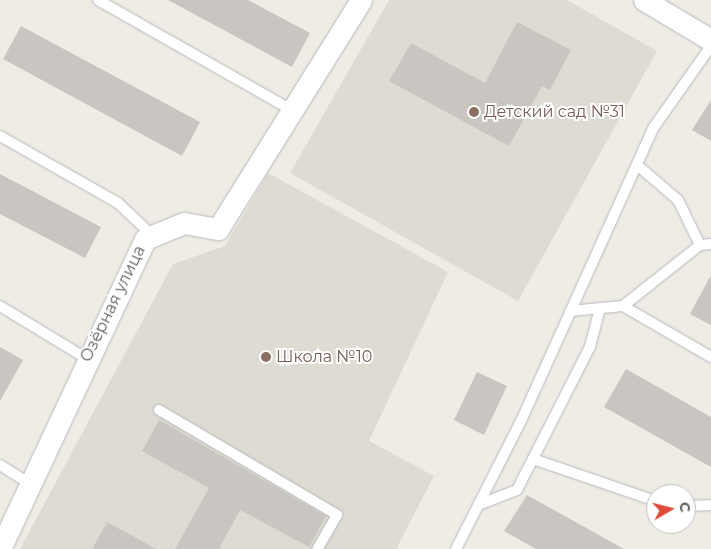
<!DOCTYPE html>
<html>
<head>
<meta charset="utf-8">
<style>
	body { margin:0 }
	#map { position:relative; width:711px; height:549px; overflow:hidden; background:#eeece4; font-family:Montserrat,sans-serif }
	div>[style] { position:absolute }
	.education>* { inset:0; background:#dddbd2 }
	.building>* { inset:0; background:#c9c6c2 }
	.roads { filter:drop-shadow(0 0 1px #b7b9bd) drop-shadow(0 0 1px #b7b9bd) }
	.lane>* { height:10px; margin:-5px; padding:0 5px; transform-origin:5px; border-radius:5px; background:#fff }
	.street>* { height:21px; margin:-10.5px; padding:0 10.5px; transform-origin:10.5px; border-radius:10.5px; background:#fff }
	.dots>* { width:14px; height:14px; translate:-50% -50%; box-sizing:border-box; border:2px solid #fff; border-radius:50% }
	span { translate:-50% -50%; white-space:nowrap; text-align:center; line-height:1.15; -webkit-text-stroke:4px #fff; paint-order:stroke }
	.education-label { font-size:16px; color:#785e54 }
	.left { translate:0 -50%; text-align:left }
	.street-label { font-size:16px; color:#5c5f64 }
	.north { position:absolute; left:646px; top:484px; width:50px; height:50px; box-sizing:border-box; background:#fff; border:1px solid #bebfc1; border-radius:50%; rotate:82deg; font-size:14px; font-weight:700; line-height:20px; text-align:center; color:#5c5f64 }
	.north::after { content:''; display:block; margin:auto; width:18px; height:22px; background:#de4b3a; clip-path:polygon(50% 0,100% 100%,50% 72%,0 100%) }
</style>
</head>
<body>
<div id="map">
	<div class="education">
		<i style="clip-path:polygon(389px 0,567px 0,657px 51px,518px 301px,290px 173px)"></i>
		<i style="clip-path:polygon(268px 173px,448px 272px,369px 441px,434px 476px,396px 549px,20px 549px,173px 264px,225px 246px)"></i>
	</div>
	<div class="building">
		<i style="clip-path:polygon(168px 0,248px 0,310px 33px,292px 67px)"></i>
		<i style="clip-path:polygon(517px 22px,571px 50px,550px 90px,542px 86px,509px 146px,389px 81px,411px 43px,485px 83px)"></i>
		<i style="clip-path:polygon(21px 26px,200px 122px,182px 156px,3px 59px)"></i>
		<i style="clip-path:polygon(711px 100px,711px 141px,692px 130px)"></i>
		<i style="clip-path:polygon(0 174px,101px 227px,85px 258px,0 214px)"></i>
		<i style="clip-path:polygon(711px 275px,711px 325px,690px 314px)"></i>
		<i style="clip-path:polygon(0 347px,23px 360px,0 401px)"></i>
		<i style="clip-path:polygon(626px 369px,711px 417px,711px 467px,604px 407px)"></i>
		<i style="clip-path:polygon(477px 372px,507px 386px,484px 435px,454px 420px)"></i>
		<i style="clip-path:polygon(159px 420px,326px 516px,309px 547px,240px 510px,219px 549px,175px 549px,209px 488px,142px 451px)"></i>
		<i style="clip-path:polygon(527px 495px,624px 549px,536px 549px,504px 531px)"></i>
		<i style="clip-path:polygon(107px 522px,156px 549px,92px 549px)"></i>
	</div>
	<div class="roads">
		<div class="lane">
			<i style="left:98px;top:0;width:224px;rotate:29.6deg"></i>
			<i style="left:0;top:136px;width:136px;rotate:29.6deg"></i>
			<i style="left:118px;top:203px;width:48px;rotate:43.3deg"></i>
			<i style="left:637px;top:165px;width:54px;rotate:40.5deg"></i>
			<i style="left:678px;top:200px;width:50px;rotate:63.9deg"></i>
			<i style="left:0;top:306px;width:102px;rotate:31.3deg"></i>
			<i style="left:623px;top:306px;width:102px;rotate:30.1deg"></i>
			<i style="left:570px;top:311px;width:53px;rotate:-5.4deg"></i>
			<i style="left:623px;top:306px;width:98px;rotate:-38.4deg"></i>
			<i style="left:700px;top:245px;width:11px;rotate:-5deg"></i>
			<i style="left:159px;top:410px;width:207px;rotate:30.5deg"></i>
			<i style="left:337px;top:515px;width:39px;rotate:120deg"></i>
			<i style="left:533px;top:459px;width:130px;rotate:18.9deg"></i>
			<i style="left:0;top:465px;width:34px;rotate:32deg"></i>
			<i style="left:478px;top:505px;width:42px;rotate:-21deg"></i>
			<i style="left:517px;top:490px;width:161px;rotate:-63deg"></i>
			<i style="left:590px;top:347px;width:40px;rotate:-75.6deg"></i>
			<i style="left:686px;top:506px;width:25px;rotate:-2deg"></i>
			<i style="left:456px;top:549px;width:144px;rotate:-63.1deg"></i>
			<i style="left:521px;top:421px;width:323px;rotate:-65.7deg"></i>
			<i style="left:654px;top:127px;width:99px;rotate:-54.9deg"></i>
		</div>
		<div class="street">
			<i style="left:644px;top:0;width:78px;rotate:30.8deg"></i>
			<i style="left:0;top:549px;width:342px;rotate:-64.9deg"></i>
			<i style="left:145px;top:239px;width:42px;rotate:-22.3deg"></i>
			<i style="left:184px;top:223px;width:35px;rotate:10deg"></i>
			<i style="left:218px;top:229px;width:270px;rotate:-58deg"></i>
		</div>
	</div>
	<div class="dots">
		<i style="left:474px;top:112px;background:#8d6e63"></i>
		<i style="left:266px;top:357px;background:#8d6e63"></i>
	</div>
	<div class="education-label">
		<span class="left" style="left:484px;top:112px">Детский сад №31</span>
		<span class="left" style="left:276px;top:357px">Школа №10</span>
	</div>
	<div class="street-label">
		<span style="left:113px;top:304px;rotate:-64deg">Озёрная улица</span>
	</div>
	<div class="north">С</div>
</div>
</body>
</html>
